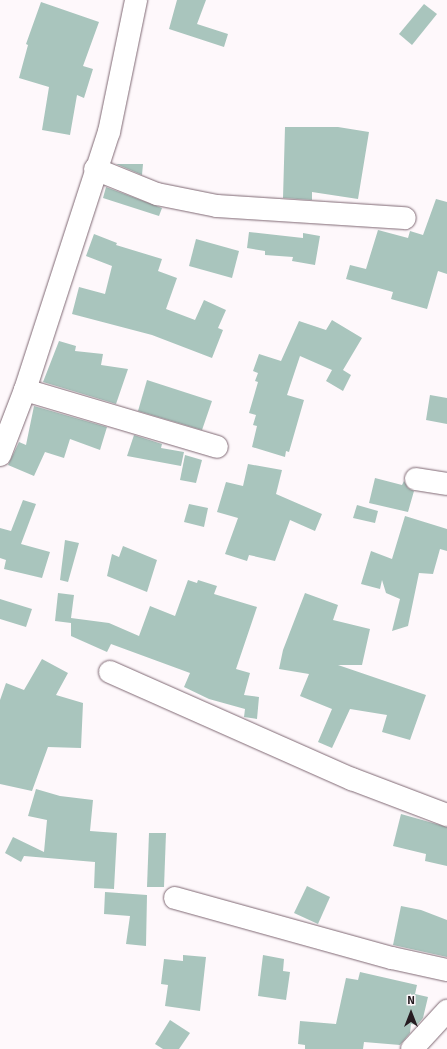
<!DOCTYPE html>
<html>
<head>
<meta charset="utf-8">
<style>
	body { margin:0 }
	#map { position:relative; width:447px; height:1049px; overflow:hidden; background:#fef8fb; font-family:Signika,sans-serif }
	div>[style] { position:absolute }
	.building>* { inset:0; background:#a9c5bd }
	.roads { filter:drop-shadow(0 0 1px #7f6873) drop-shadow(0 0 1px #7f6873) }
	.minor>* { height:22px; margin:-11px; padding:0 11px; transform-origin:11px; border-radius:11px; background:#fff }
	span { translate:-50% -50%; white-space:nowrap; text-align:center; line-height:1.15; -webkit-text-stroke:3px #fef8fb; paint-order:stroke }
	.north { position:absolute; left:391px; top:993px; width:40px; height:40px; -webkit-text-stroke:3px #fef8fb; paint-order:stroke; rotate:0deg; font-size:11px; font-weight:700; line-height:16px; text-align:center; color:#261c21 }
	.north::after { content:''; display:block; margin:auto; width:14px; height:18px; background:#261c21; clip-path:polygon(50% 0,100% 100%,50% 72%,0 100%) }
</style>
</head>
<body>
<div id="map">
	<div class="building">
		<i style="clip-path:polygon(177px 0,206px 0,197px 24px,228px 34px,224px 47px,169px 29px)"></i>
		<i style="clip-path:polygon(41px 2px,99px 22px,83px 66px,93px 69px,84px 98px,77px 95px,70px 135px,42px 130px,49px 87px,19px 78px,28px 45px,26px 44px)"></i>
		<i style="clip-path:polygon(424px 4px,437px 14px,412px 45px,399px 34px)"></i>
		<i style="clip-path:polygon(285px 127px,338px 127px,369px 132px,358px 199px,312px 192px,312px 200px,283px 198px)"></i>
		<i style="clip-path:polygon(116px 164px,143px 164px,142px 175px)"></i>
		<i style="clip-path:polygon(106px 187px,162px 208px,159px 216px,103px 198px)"></i>
		<i style="clip-path:polygon(436px 199px,447px 202px,447px 274px,438px 271px,427px 309px,391px 299px,393px 292px,346px 279px,350px 265px,366px 269px,378px 230px,408px 238px,410px 231px,423px 235px)"></i>
		<i style="clip-path:polygon(249px 232px,303px 238px,303px 233px,320px 236px,315px 265px,292px 261px,293px 257px,265px 255px,265px 251px,247px 248px)"></i>
		<i style="clip-path:polygon(94px 234px,117px 243px,116px 245px,162px 259px,158px 271px,177px 278px,166px 309px,195px 320px,204px 300px,226px 310px,218px 328px,223px 330px,212px 358px,152px 335px,72px 314px,79px 287px,105px 294px,112px 266px,86px 256px)"></i>
		<i style="clip-path:polygon(196px 239px,239px 251px,232px 278px,189px 266px)"></i>
		<i style="clip-path:polygon(332px 320px,362px 338px,343px 370px,351px 375px,343px 391px,326px 381px,332px 370px,300px 356px,287px 395px,304px 400px,289px 452px,286px 451px,285px 457px,252px 447px,257px 426px,253px 425px,256px 415px,249px 413px,258px 382px,255px 381px,258px 373px,253px 371px,259px 354px,281px 361px,299px 321px,326px 330px)"></i>
		<i style="clip-path:polygon(59px 341px,76px 346px,75px 351px,103px 354px,101px 365px,128px 369px,116px 404px,43px 382px)"></i>
		<i style="clip-path:polygon(147px 380px,212px 401px,202px 430px,138px 411px)"></i>
		<i style="clip-path:polygon(430px 395px,447px 398px,447px 424px,426px 420px)"></i>
		<i style="clip-path:polygon(34px 406px,107px 427px,100px 450px,70px 439px,64px 458px,45px 452px,34px 476px,8px 465px,19px 442px,26px 445px)"></i>
		<i style="clip-path:polygon(134px 435px,162px 444px,161px 448px,184px 452px,181px 466px,127px 456px)"></i>
		<i style="clip-path:polygon(185px 455px,202px 460px,196px 483px,180px 480px)"></i>
		<i style="clip-path:polygon(248px 464px,282px 470px,276px 494px,322px 514px,315px 531px,290px 520px,275px 561px,249px 555px,247px 561px,225px 554px,238px 518px,217px 512px,226px 482px,243px 486px)"></i>
		<i style="clip-path:polygon(375px 478px,402px 485px,404px 481px,408px 488px,414px 491px,408px 512px,369px 503px)"></i>
		<i style="clip-path:polygon(23px 500px,36px 504px,21px 544px,50px 552px,42px 578px,4px 569px,6px 560px,0 558px,0 528px,11px 531px)"></i>
		<i style="clip-path:polygon(189px 504px,208px 508px,204px 527px,184px 522px)"></i>
		<i style="clip-path:polygon(357px 505px,378px 511px,375px 523px,353px 518px)"></i>
		<i style="clip-path:polygon(405px 516px,447px 529px,447px 551px,440px 549px,433px 574px,419px 573px,408px 626px,392px 631px,400px 599px,386px 593px,382px 580px,380px 589px,361px 584px,371px 551px,392px 559px)"></i>
		<i style="clip-path:polygon(65px 540px,79px 543px,68px 582px,60px 580px)"></i>
		<i style="clip-path:polygon(123px 546px,157px 560px,147px 592px,107px 576px,112px 554px,119px 557px)"></i>
		<i style="clip-path:polygon(188px 580px,197px 583px,198px 580px,217px 586px,214px 594px,257px 607px,236px 669px,250px 673px,244px 695px,259px 697px,257px 719px,244px 717px,245px 709px,209px 699px,184px 687px,190px 673px,111px 644px,107px 652px,71px 636px,71px 623px,55px 621px,58px 593px,74px 595px,71px 618px,109px 623px,139px 636px,150px 606px,175px 616px)"></i>
		<i style="clip-path:polygon(305px 593px,338px 605px,333px 620px,370px 629px,362px 665px,338px 665px,426px 695px,410px 740px,382px 732px,387px 715px,350px 709px,332px 748px,318px 742px,332px 709px,300px 696px,309px 674px,279px 669px,283px 650px)"></i>
		<i style="clip-path:polygon(0 599px,32px 609px,26px 627px,0 619px)"></i>
		<i style="clip-path:polygon(42px 659px,68px 673px,56px 695px,83px 703px,81px 748px,48px 747px,32px 791px,0 784px,0 700px,6px 683px,24px 690px)"></i>
		<i style="clip-path:polygon(36px 789px,60px 796px,93px 800px,90px 831px,117px 833px,114px 889px,94px 888px,95px 862px,24px 856px,21px 862px,5px 853px,13px 837px,44px 852px,47px 820px,28px 816px)"></i>
		<i style="clip-path:polygon(401px 814px,447px 827px,447px 866px,425px 861px,426px 854px,393px 846px)"></i>
		<i style="clip-path:polygon(149px 833px,166px 833px,164px 887px,147px 887px)"></i>
		<i style="clip-path:polygon(307px 886px,330px 897px,318px 924px,294px 913px)"></i>
		<i style="clip-path:polygon(105px 892px,147px 895px,146px 946px,126px 944px,130px 916px,104px 914px)"></i>
		<i style="clip-path:polygon(401px 906px,421px 910px,447px 920px,447px 957px,393px 945px)"></i>
		<i style="clip-path:polygon(183px 955px,206px 957px,200px 1011px,165px 1006px,168px 985px,161px 984px,164px 959px,183px 961px)"></i>
		<i style="clip-path:polygon(263px 955px,284px 959px,283px 971px,290px 972px,286px 1000px,258px 996px)"></i>
		<i style="clip-path:polygon(360px 972px,417px 985px,415px 994px,428px 997px,423px 1018px,417px 1025px,411px 1024px,410px 1033px,400px 1045px,364px 1042px,363px 1049px,305px 1049px,305px 1045px,298px 1044px,300px 1021px,336px 1024px,346px 978px,358px 980px)"></i>
		<i style="clip-path:polygon(170px 1020px,190px 1033px,179px 1049px,163px 1049px,155px 1044px)"></i>
	</div>
	<div class="roads">
		<div class="minor">
			<i style="left:95px;top:169px;width:67px;rotate:22deg"></i>
			<i style="left:157px;top:194px;width:61px;rotate:11.3deg"></i>
			<i style="left:217px;top:206px;width:188px;rotate:3.7deg"></i>
			<i style="left:25px;top:390px;width:200px;rotate:16.5deg"></i>
			<i style="left:0;top:455px;width:70px;rotate:-69deg"></i>
			<i style="left:25px;top:390px;width:271px;rotate:-72deg"></i>
			<i style="left:109px;top:132px;width:135px;rotate:-78.4deg"></i>
			<i style="left:416px;top:479px;width:31px;rotate:9deg"></i>
			<i style="left:110px;top:672px;width:265px;rotate:23.9deg"></i>
			<i style="left:352px;top:779px;width:102px;rotate:20.8deg"></i>
			<i style="left:175px;top:898px;width:225px;rotate:15.5deg"></i>
			<i style="left:392px;top:958px;width:56px;rotate:12.3deg"></i>
			<i style="left:412px;top:1049px;width:52px;rotate:-47.4deg"></i>
		</div>
	</div>
	<div class="north">N</div>
</div>
</body>
</html>
